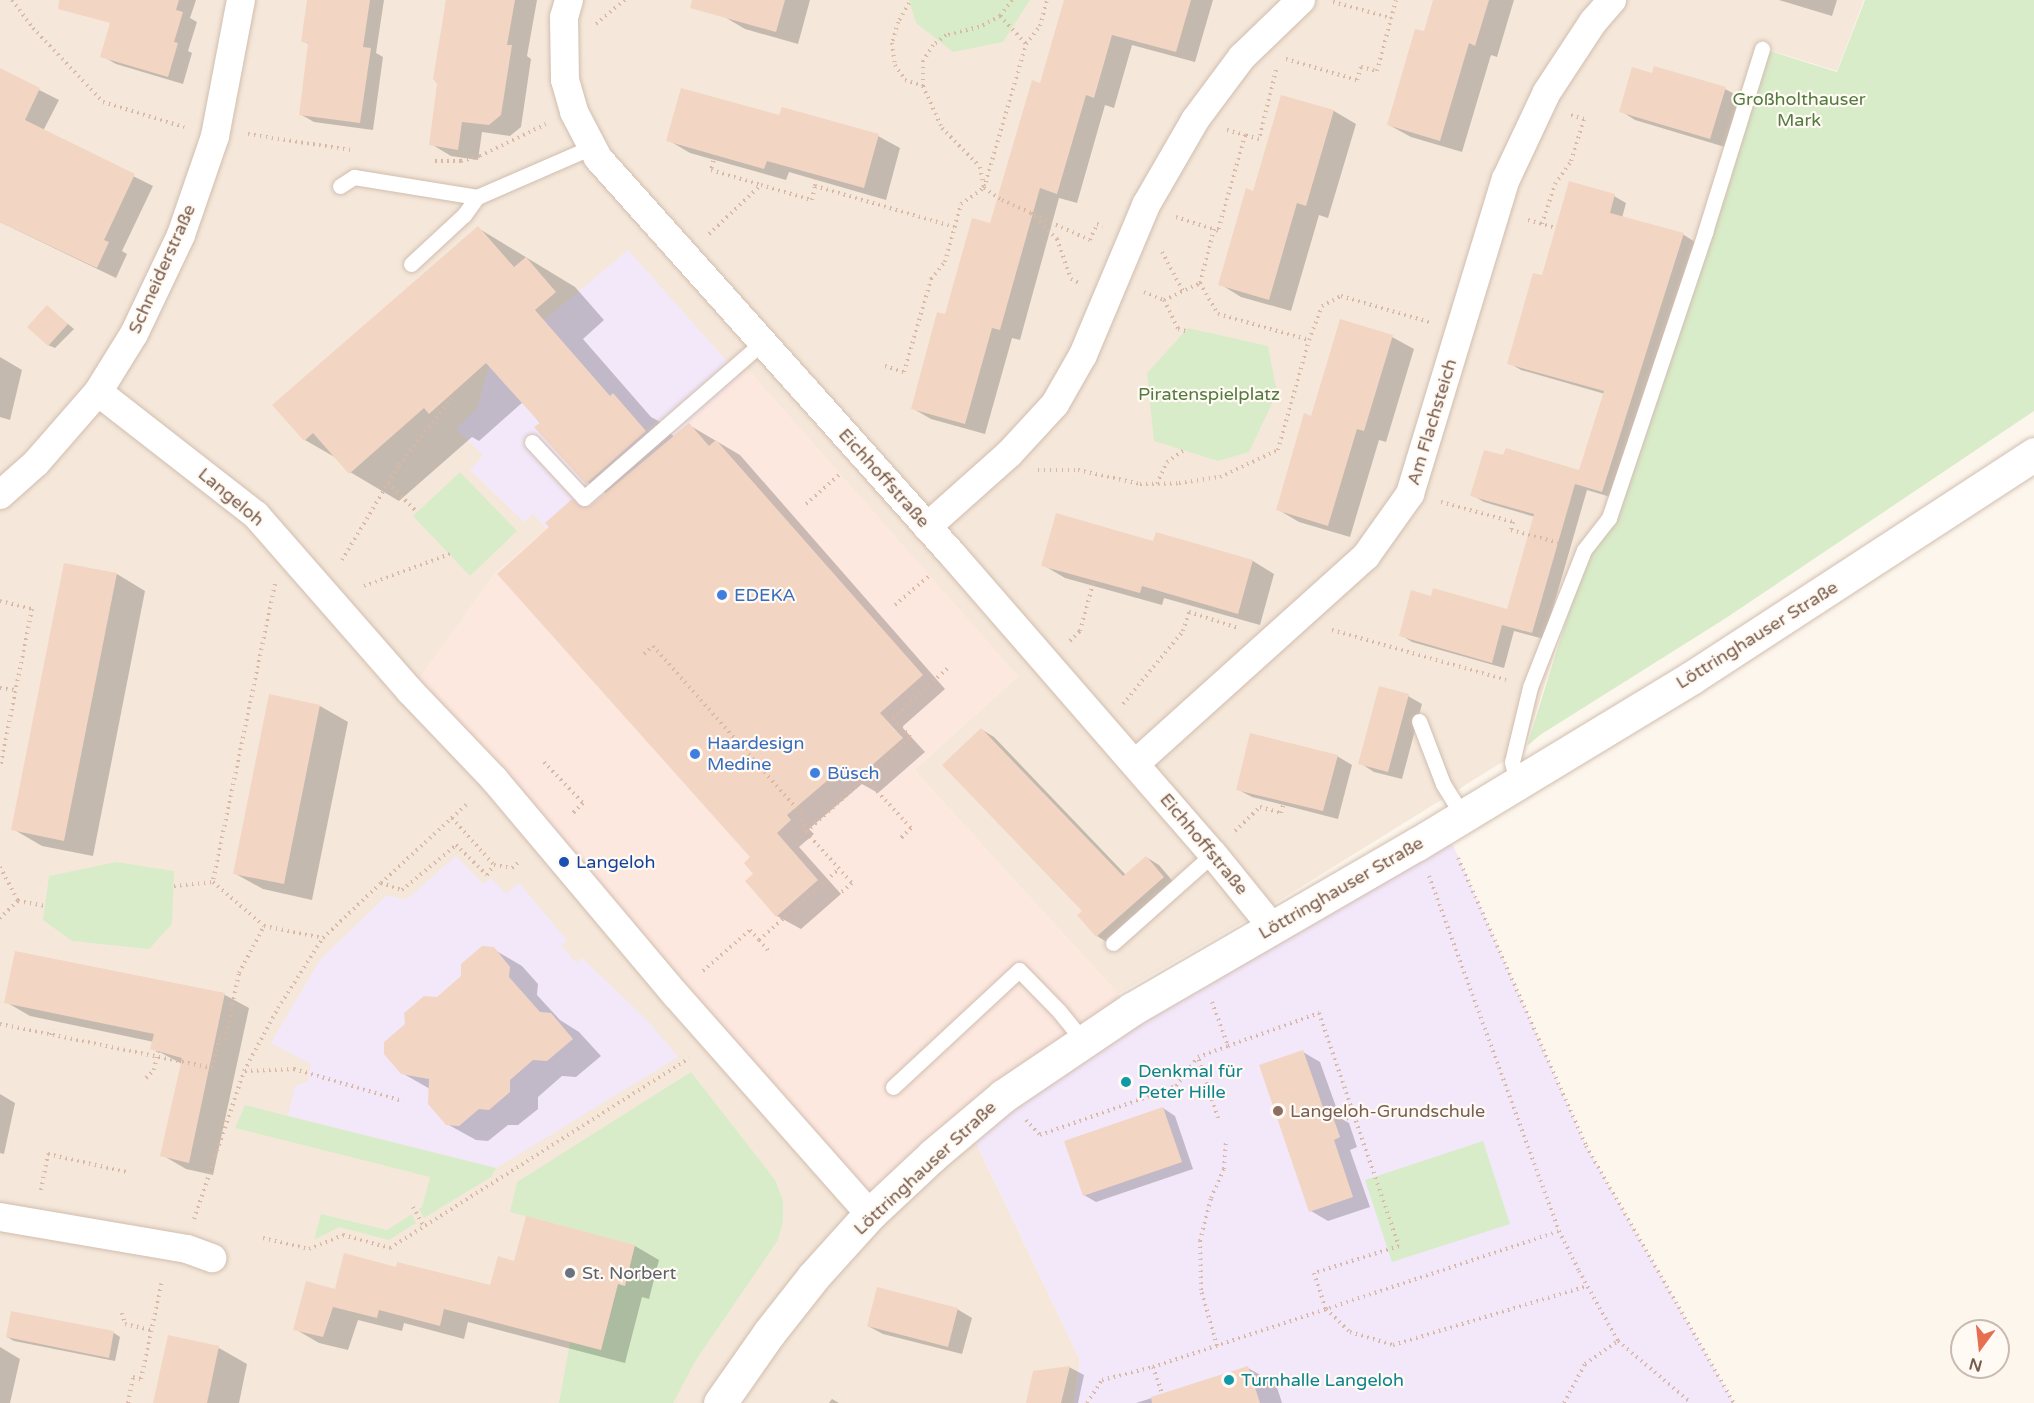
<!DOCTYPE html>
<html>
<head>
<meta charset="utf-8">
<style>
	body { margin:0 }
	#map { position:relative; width:2034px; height:1403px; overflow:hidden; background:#fdf6ec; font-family:"Varela Round",sans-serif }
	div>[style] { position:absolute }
	.residential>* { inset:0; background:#f5e8da }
	.commercial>* { inset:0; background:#fde8e0 }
	.education>* { inset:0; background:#f3e8fa }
	.green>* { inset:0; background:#d8ecc9 }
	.shadow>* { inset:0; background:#0003 }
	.building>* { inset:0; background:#f3d5c3 }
	.path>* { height:4px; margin-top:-2px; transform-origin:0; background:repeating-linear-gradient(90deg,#d9b8a5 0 1.5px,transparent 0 6px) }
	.roads { filter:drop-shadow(0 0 2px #d1beb0) drop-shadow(0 0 2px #d1beb0) }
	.service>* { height:15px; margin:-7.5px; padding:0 7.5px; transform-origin:7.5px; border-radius:7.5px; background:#fff }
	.minor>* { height:28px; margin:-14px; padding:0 14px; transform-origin:14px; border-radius:14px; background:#fff }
	.tertiary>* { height:33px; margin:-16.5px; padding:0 16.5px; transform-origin:16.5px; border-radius:16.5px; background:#fff }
	.dots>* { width:16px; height:16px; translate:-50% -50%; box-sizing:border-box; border:3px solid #fffaf3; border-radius:50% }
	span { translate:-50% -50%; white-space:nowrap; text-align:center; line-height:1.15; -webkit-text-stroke:4.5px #fffaf3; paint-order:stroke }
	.park-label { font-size:18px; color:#537a41 }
	.street-label { font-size:18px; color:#7a5c4d }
	.shop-label { font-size:18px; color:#366cbe }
	.left { translate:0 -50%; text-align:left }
	.transit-label { font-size:18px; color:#164399 }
	.culture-label { font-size:18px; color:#0d838f }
	.education-label { font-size:18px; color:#785e54 }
	.worship-label { font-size:18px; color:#5b616d }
	.north { position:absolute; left:1950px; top:1319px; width:60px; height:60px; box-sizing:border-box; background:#fffaf3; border:2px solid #cabbb1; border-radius:50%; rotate:195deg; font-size:16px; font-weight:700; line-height:24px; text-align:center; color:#7a5c4d }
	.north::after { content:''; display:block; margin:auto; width:21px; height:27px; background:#e76f51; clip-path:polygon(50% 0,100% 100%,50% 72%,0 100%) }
</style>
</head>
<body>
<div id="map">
	<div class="residential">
		<i style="clip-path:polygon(0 0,1864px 0,1837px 71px,1765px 49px,1612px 520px,1592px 533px,1525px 748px,1264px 910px,1118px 994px,914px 770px,1018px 676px,548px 545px,538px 536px,494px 575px,411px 691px,968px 1126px,1080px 1360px,1074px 1403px,0 1403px)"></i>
	</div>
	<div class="commercial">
		<i style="clip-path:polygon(748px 369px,1018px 676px,914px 770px,1132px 1009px,870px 1214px,410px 691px,494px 575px,539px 535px,548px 545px)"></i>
	</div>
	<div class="education">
		<i style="clip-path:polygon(628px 250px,740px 376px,557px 540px,533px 514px,524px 522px,470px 470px,483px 455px,456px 429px,477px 408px,489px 366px)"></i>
		<i style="clip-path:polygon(1445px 827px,1586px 1146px,1734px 1403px,1074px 1403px,1080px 1360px,968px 1126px)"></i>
		<i style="clip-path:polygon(456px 856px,483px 884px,491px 878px,506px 894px,519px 883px,567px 940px,561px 945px,576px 963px,582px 958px,648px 1021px,678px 1057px,496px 1168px,288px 1116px,295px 1086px,307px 1082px,311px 1064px,271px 1043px,320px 960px,387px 895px,406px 900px)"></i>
	</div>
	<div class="green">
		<i style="clip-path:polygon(909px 0,1030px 0,1003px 42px,953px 52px,916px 23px)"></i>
		<i style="clip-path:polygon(1865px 0,2034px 0,2034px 411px,1726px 618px,1540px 735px,1527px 746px,1593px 534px,1613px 520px,1767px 50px,1837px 72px)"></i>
		<i style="clip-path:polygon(1188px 328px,1268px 346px,1277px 393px,1249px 452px,1218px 461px,1154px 441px,1147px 373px)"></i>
		<i style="clip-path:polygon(460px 472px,517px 531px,470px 576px,413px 516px)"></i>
		<i style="clip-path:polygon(116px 862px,174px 871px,172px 924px,149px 949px,72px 941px,43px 920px,49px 876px)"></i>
		<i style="clip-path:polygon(691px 1072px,775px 1180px,783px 1201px,783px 1221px,778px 1240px,696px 1360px,673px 1403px,559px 1403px,570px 1342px,601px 1350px,618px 1284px,625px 1286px,635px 1245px,510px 1212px,517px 1182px)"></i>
		<i style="clip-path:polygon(245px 1105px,288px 1116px,496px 1168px,491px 1177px,424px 1218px,419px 1209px,422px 1207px,430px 1177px,235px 1128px)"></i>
		<i style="clip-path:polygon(1483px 1141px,1510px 1224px,1392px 1262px,1365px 1180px)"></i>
		<i style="clip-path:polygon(321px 1214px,387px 1230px,412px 1214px,416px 1223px,389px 1240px,339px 1227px,314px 1240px)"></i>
	</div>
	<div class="shadow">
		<i style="clip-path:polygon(113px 0,196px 0,190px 18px,197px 22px,188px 51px,192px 53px,183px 84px,116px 64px,102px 56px,111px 23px)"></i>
		<i style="clip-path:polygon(314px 0,384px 0,376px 53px,383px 57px,373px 130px,314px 122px,300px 114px,310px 45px,303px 41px)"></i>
		<i style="clip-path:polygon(446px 0,537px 0,527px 56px,531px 59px,521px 127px,510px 136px,482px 132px,478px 160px,451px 156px,431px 144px)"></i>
		<i style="clip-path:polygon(728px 0,810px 0,798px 44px,745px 29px,723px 16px)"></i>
		<i style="clip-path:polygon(1065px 0,1213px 0,1195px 62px,1132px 45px,1114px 108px,1105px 105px,1077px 203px,1059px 198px,1020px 340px,1012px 338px,985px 434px,931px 419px,912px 408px,946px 316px,991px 225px,1041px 84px)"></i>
		<i style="clip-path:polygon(1434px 0,1514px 0,1497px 57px,1491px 55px,1462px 152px,1411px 137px,1389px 125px,1425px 33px)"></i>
		<i style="clip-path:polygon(1779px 0,1837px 0,1832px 16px)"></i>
		<i style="clip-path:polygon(0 70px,59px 100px,43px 131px,153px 186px,122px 251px,127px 254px,116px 278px,0 222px)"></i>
		<i style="clip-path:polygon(1725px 89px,1740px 97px,1725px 147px,1635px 120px,1621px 111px)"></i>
		<i style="clip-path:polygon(1282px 96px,1334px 111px,1356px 124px,1328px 218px,1319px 215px,1291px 311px,1241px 297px,1220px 284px,1254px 193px)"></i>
		<i style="clip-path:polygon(780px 117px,878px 136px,900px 148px,886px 200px,789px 172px,786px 180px,690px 153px,668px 140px)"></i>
		<i style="clip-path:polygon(1614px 196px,1626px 203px,1622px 218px,1684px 235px,1695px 242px,1614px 498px,1587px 490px,1544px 639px,1514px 631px,1504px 668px,1412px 642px,1401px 635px,1432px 597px,1508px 611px,1535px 517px,1484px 502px,1472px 495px,1580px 472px,1605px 394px,1521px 370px,1509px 363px)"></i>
		<i style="clip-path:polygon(478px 228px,575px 287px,604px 320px,583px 339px,651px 417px,662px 423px,674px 437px,689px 425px,740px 455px,945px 689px,902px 727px,925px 752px,878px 793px,862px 784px,809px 829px,814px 834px,799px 847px,841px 894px,801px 929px,777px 916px,755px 874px,752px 857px,551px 527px,572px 501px,584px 508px,591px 507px,607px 494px,587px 482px,523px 402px,479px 441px,472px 437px,399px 501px,350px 472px,338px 459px,305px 440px)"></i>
		<i style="clip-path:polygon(47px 307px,74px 329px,55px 348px,48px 345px)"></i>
		<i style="clip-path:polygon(1392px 337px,1414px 349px,1386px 442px,1379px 440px,1350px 537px,1299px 522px,1277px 509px,1312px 418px)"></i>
		<i style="clip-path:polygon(0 357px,22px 370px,10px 420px,0 417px)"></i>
		<i style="clip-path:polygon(1154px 543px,1253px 561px,1274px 574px,1260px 625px,1164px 598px,1162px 605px,1065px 578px,1043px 565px)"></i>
		<i style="clip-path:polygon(65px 564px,117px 574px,145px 591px,93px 856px,42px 846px,13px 829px)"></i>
		<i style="clip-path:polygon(271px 696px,320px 706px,348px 722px,312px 900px,263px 889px,234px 873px)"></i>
		<i style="clip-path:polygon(1408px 696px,1422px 704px,1402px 779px,1374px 772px,1360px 763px)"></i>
		<i style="clip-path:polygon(981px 729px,994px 737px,1126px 875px,1146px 857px,1159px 865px,1176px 885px,1110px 944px,1097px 936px,1079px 915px,1084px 911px)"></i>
		<i style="clip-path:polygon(1337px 756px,1352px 765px,1338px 819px,1252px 797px,1237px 789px)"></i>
		<i style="clip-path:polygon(493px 949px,522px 966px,538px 984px,537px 995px,560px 1020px,579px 1032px,601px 1056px,576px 1077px,562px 1076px,538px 1097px,538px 1109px,518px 1125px,508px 1125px,488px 1141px,476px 1140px,447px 1124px,430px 1089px,402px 1073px,438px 998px)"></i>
		<i style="clip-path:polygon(225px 995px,249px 1008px,213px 1175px,186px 1169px,162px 1155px,182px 1064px,152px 1048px,154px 1042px,30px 1016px,6px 1002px)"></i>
		<i style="clip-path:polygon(1303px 1052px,1320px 1062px,1340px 1118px,1349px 1123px,1357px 1147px,1350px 1150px,1370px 1207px,1328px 1221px,1311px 1211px)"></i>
		<i style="clip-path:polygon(0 1094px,15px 1103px,4px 1154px,0 1153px)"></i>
		<i style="clip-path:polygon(1163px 1108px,1175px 1116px,1193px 1169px,1096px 1202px,1084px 1195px)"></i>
		<i style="clip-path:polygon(527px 1218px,635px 1246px,659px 1260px,649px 1299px,642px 1297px,625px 1363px,468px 1322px,464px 1339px,404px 1323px,402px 1331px,358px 1320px,348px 1350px,319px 1343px,295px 1329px,336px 1291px,397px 1269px,491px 1287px,516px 1263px)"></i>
		<i style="clip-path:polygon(957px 1309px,972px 1318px,962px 1354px,883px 1334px,868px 1326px)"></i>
		<i style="clip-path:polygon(114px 1333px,120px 1337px,115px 1361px,14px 1341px,7px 1337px)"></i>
		<i style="clip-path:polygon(0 1347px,20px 1359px,10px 1403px,0 1403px)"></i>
		<i style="clip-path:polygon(219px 1348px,247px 1364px,239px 1403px,155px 1403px)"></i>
		<i style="clip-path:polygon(1069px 1367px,1084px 1375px,1078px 1403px,1028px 1403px)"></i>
		<i style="clip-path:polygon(1248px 1368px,1276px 1384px,1282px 1403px,1136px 1403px)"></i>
		<i style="clip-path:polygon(832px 1399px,839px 1403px,829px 1403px)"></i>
	</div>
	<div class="building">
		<i style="clip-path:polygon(59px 0,179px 0,176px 10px,183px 12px,174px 42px,178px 43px,168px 77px,100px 57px,110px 23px,58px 9px)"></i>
		<i style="clip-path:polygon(307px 0,370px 0,363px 47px,371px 48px,360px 123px,299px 115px,308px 43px,301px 42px)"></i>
		<i style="clip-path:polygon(446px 0,515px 0,507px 45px,512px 45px,501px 115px,489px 125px,462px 122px,458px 150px,429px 145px,437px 84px,433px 79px)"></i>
		<i style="clip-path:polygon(692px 0,785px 0,776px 32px,690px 8px)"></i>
		<i style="clip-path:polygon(1064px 0,1191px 0,1176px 52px,1112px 35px,1094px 98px,1086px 95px,1057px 194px,1040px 188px,1000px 330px,992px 328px,965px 424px,911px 409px,937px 312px,945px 314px,972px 218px,990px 223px,1032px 80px,1040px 83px)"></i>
		<i style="clip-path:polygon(1433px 0,1489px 0,1475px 46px,1469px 43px,1440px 141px,1387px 125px,1415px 29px,1424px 31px)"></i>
		<i style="clip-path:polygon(1654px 66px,1726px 87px,1710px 139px,1619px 112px,1632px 67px,1652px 73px)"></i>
		<i style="clip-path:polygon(0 68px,40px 88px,25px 120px,135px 174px,104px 240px,109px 242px,97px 268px,0 222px)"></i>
		<i style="clip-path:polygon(681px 88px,779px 115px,782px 107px,879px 134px,864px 188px,767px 161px,764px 169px,666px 141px)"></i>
		<i style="clip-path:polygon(1281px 95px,1334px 110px,1306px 206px,1297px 203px,1269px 300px,1218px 285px,1246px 188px,1253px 191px)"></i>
		<i style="clip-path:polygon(1569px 181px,1615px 194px,1610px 213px,1684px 233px,1602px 492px,1575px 484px,1532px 633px,1502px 625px,1492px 663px,1399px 636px,1411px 590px,1431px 596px,1433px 588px,1507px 609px,1534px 514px,1470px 496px,1484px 450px,1503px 455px,1506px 448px,1579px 470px,1604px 391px,1507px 364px,1533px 273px,1542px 275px)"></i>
		<i style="clip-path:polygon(478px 226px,514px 267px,526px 257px,556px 292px,535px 310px,610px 396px,613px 393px,646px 431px,586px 484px,534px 427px,540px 423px,486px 363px,429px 414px,424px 408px,349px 474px,313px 433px,304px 441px,272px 405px)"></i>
		<i style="clip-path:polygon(47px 305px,68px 324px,48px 346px,27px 327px)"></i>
		<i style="clip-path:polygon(1340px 319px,1393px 335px,1364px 431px,1357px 429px,1328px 526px,1276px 510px,1304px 413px,1311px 416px)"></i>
		<i style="clip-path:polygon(689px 423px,709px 446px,716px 440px,923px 675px,880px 713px,903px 738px,854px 781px,842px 768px,787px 815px,791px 820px,777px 833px,818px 880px,776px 917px,745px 881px,753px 874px,744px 863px,750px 857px,497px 574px,549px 527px,545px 523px,572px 499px,581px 507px,590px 506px)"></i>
		<i style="clip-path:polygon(1056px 513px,1153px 541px,1156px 532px,1253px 560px,1238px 614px,1142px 586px,1140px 593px,1041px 566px)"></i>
		<i style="clip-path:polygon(64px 563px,117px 573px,64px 841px,11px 830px)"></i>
		<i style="clip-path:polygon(1379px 686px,1409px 694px,1388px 772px,1358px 764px)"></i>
		<i style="clip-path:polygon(269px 694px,320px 705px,284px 884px,233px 874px)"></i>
		<i style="clip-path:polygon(981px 728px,1123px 876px,1146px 856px,1164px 877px,1096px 937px,1077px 915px,1082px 911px,942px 765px)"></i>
		<i style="clip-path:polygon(1250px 733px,1338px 755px,1323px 811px,1236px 790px)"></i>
		<i style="clip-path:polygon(482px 946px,494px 947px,510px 967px,509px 977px,540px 1012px,551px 1013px,573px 1039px,547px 1061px,533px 1060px,510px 1080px,510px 1092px,489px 1110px,479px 1109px,459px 1126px,446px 1125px,428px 1104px,429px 1079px,401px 1074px,384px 1054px,384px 1042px,405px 1024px,404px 1013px,424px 996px,437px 997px,461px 976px,461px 964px)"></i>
		<i style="clip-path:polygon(15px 951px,225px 993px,189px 1163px,160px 1156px,182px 1058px,150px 1049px,154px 1034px,4px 1003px)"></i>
		<i style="clip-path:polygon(1303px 1050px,1325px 1113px,1331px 1111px,1340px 1137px,1334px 1140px,1353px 1197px,1309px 1212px,1259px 1065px)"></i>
		<i style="clip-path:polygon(1163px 1107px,1182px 1162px,1083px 1196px,1064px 1141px)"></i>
		<i style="clip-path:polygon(526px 1216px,635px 1245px,625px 1286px,618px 1284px,601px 1350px,444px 1309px,440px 1326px,379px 1310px,377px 1318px,333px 1307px,323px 1337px,293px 1330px,306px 1281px,335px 1289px,344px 1253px,396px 1267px,397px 1262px,490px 1285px,498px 1256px,514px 1261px)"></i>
		<i style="clip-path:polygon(877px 1287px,958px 1308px,948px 1347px,867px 1326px)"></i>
		<i style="clip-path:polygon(11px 1311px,114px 1331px,109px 1358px,6px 1337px)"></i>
		<i style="clip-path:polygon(168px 1335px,219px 1346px,207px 1403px,153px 1403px)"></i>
		<i style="clip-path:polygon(1070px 1366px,1061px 1403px,1026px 1403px,1033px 1371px)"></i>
		<i style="clip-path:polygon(1248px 1366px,1260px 1403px,1152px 1403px,1151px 1397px)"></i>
	</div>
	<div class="path">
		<i style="left:12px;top:0;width:35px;rotate:53deg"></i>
		<i style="left:33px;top:28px;width:102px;rotate:46.6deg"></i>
		<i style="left:103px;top:102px;width:85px;rotate:17.2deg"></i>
		<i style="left:1012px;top:0;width:20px;rotate:127deg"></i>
		<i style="left:1000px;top:16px;width:24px;rotate:152deg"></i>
		<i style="left:979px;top:27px;width:34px;rotate:166deg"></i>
		<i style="left:946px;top:35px;width:16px;rotate:142deg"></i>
		<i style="left:933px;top:45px;width:19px;rotate:122deg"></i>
		<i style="left:923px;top:61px;width:25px;rotate:90deg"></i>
		<i style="left:923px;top:86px;width:46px;rotate:65.7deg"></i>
		<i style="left:942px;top:128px;width:54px;rotate:45.7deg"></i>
		<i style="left:980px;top:167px;width:21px;rotate:79deg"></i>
		<i style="left:984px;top:188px;width:22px;rotate:34deg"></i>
		<i style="left:1002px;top:200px;width:32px;rotate:24deg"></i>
		<i style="left:1031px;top:213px;width:37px;rotate:45deg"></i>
		<i style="left:1057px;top:239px;width:42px;rotate:70.7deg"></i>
		<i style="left:1071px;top:279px;width:9px;rotate:27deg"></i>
		<i style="left:1333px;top:2px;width:60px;rotate:15.4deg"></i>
		<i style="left:909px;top:3px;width:22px;rotate:120deg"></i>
		<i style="left:898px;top:22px;width:22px;rotate:106deg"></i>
		<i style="left:892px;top:43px;width:22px;rotate:82deg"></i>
		<i style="left:895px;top:65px;width:18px;rotate:56deg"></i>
		<i style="left:905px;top:80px;width:19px;rotate:18deg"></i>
		<i style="left:1000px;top:16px;width:38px;rotate:47deg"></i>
		<i style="left:596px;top:24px;width:38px;rotate:-40deg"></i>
		<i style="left:1286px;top:59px;width:74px;rotate:16.5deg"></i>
		<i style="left:1357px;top:80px;width:14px;rotate:-73deg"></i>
		<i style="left:1361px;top:67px;width:16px;rotate:14deg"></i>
		<i style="left:1377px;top:71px;width:73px;rotate:-75deg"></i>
		<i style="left:1276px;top:70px;width:71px;rotate:103.8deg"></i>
		<i style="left:1259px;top:139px;width:15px;rotate:-164deg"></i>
		<i style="left:1245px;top:135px;width:100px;rotate:105.7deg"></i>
		<i style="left:1218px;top:231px;width:4px;rotate:-153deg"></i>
		<i style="left:1214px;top:229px;width:56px;rotate:104.5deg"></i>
		<i style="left:1200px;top:283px;width:36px;rotate:60deg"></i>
		<i style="left:1218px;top:314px;width:95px;rotate:15.9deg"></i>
		<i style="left:1227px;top:130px;width:19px;rotate:16deg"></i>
		<i style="left:248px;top:134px;width:104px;rotate:8.8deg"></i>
		<i style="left:715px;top:155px;width:16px;rotate:105deg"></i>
		<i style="left:711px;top:170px;width:52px;rotate:16.7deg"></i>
		<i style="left:435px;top:161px;width:26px"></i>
		<i style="left:461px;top:161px;width:20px;rotate:-15deg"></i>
		<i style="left:480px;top:156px;width:73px;rotate:-25.9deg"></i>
		<i style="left:815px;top:186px;width:11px;rotate:-75deg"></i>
		<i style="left:1034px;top:215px;width:61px;rotate:24.1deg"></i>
		<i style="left:1090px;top:240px;width:17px;rotate:-66deg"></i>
		<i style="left:1097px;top:224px;width:6px;rotate:18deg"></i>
		<i style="left:1176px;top:217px;width:40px;rotate:18deg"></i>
		<i style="left:1528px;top:220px;width:29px;rotate:16deg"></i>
		<i style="left:1542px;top:224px;width:42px;rotate:-72deg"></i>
		<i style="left:1555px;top:184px;width:28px;rotate:-55deg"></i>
		<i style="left:1571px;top:161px;width:44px;rotate:-72.8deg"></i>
		<i style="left:1584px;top:119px;width:14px;rotate:-163deg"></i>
		<i style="left:709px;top:234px;width:71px;rotate:-43.3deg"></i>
		<i style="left:761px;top:185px;width:53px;rotate:16.4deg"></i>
		<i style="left:812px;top:200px;width:14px;rotate:-78deg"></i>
		<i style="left:815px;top:186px;width:145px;rotate:16.4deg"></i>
		<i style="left:1162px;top:252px;width:44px;rotate:61.7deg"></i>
		<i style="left:1144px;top:292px;width:22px;rotate:22deg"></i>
		<i style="left:1164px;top:300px;width:32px;rotate:64deg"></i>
		<i style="left:1178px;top:329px;width:8px;rotate:14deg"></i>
		<i style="left:1164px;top:300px;width:40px;rotate:-25deg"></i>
		<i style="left:885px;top:366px;width:20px;rotate:18deg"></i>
		<i style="left:904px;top:372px;width:97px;rotate:-73.8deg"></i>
		<i style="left:931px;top:279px;width:22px;rotate:-51deg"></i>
		<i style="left:945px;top:262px;width:60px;rotate:-74.6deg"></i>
		<i style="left:961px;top:204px;width:28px;rotate:-35deg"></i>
		<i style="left:984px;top:188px;width:150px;rotate:-73.7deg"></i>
		<i style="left:1026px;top:44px;width:23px;rotate:-52deg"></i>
		<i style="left:1040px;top:26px;width:27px;rotate:-75deg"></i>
		<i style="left:1038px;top:470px;width:40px"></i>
		<i style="left:1078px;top:470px;width:64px;rotate:12.7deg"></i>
		<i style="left:1140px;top:484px;width:39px;rotate:-1deg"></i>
		<i style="left:1179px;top:483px;width:41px;rotate:-8.3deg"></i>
		<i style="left:1220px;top:477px;width:64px;rotate:-25deg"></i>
		<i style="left:1278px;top:450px;width:114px;rotate:-74.3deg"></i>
		<i style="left:1309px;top:340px;width:36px;rotate:-69deg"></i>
		<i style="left:1322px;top:306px;width:21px;rotate:-28deg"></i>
		<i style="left:1341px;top:296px;width:92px;rotate:16.5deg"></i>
		<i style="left:388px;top:483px;width:41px;rotate:45deg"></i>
		<i style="left:1157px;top:484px;width:24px;rotate:-66deg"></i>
		<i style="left:1167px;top:462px;width:21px;rotate:-35deg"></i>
		<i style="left:1441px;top:502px;width:75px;rotate:15.5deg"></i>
		<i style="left:1513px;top:522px;width:8px;rotate:104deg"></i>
		<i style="left:1511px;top:530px;width:51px;rotate:14.9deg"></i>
		<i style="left:806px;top:504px;width:45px;rotate:-41.4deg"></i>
		<i style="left:342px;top:560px;width:111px;rotate:-59deg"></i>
		<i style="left:399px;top:465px;width:85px;rotate:-51.7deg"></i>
		<i style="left:275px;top:584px;width:304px;rotate:101.8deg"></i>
		<i style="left:213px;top:882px;width:67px;rotate:40.8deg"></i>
		<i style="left:264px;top:926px;width:60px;rotate:11.5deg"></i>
		<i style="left:364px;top:586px;width:92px;rotate:-20.4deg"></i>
		<i style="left:0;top:601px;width:33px;rotate:14deg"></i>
		<i style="left:32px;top:609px;width:161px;rotate:101.4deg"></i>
		<i style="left:895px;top:605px;width:45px;rotate:-40.5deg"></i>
		<i style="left:1332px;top:630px;width:181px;rotate:16deg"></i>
		<i style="left:1070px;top:641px;width:14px;rotate:-45deg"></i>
		<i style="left:1080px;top:631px;width:53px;rotate:-74.6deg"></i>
		<i style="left:644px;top:654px;width:12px;rotate:-42deg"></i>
		<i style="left:653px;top:646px;width:223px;rotate:48.5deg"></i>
		<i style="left:801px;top:813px;width:20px;rotate:75deg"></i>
		<i style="left:806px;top:832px;width:69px;rotate:48deg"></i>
		<i style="left:852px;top:883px;width:18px;rotate:139deg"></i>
		<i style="left:0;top:688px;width:15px;rotate:8deg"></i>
		<i style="left:1123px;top:704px;width:94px;rotate:-50.6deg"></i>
		<i style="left:1183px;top:631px;width:20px;rotate:-72deg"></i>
		<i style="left:1189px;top:612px;width:52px;rotate:18.1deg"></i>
		<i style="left:544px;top:762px;width:57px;rotate:46.4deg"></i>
		<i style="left:583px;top:803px;width:17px;rotate:135deg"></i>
		<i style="left:865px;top:778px;width:68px;rotate:47.4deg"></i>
		<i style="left:911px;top:828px;width:17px;rotate:135deg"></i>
		<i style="left:452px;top:818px;width:63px;rotate:48.2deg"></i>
		<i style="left:1235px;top:831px;width:35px;rotate:-44deg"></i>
		<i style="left:1260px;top:807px;width:22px;rotate:16deg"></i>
		<i style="left:1281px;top:813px;width:11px;rotate:-75deg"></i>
		<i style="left:806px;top:832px;width:141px;rotate:-42.4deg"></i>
		<i style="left:910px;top:737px;width:25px;rotate:-132deg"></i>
		<i style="left:893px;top:718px;width:76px;rotate:-42.3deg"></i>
		<i style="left:1458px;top:858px;width:315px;rotate:66deg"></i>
		<i style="left:1586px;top:1146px;width:297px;rotate:60.1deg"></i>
		<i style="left:0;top:867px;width:38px;rotate:62deg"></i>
		<i style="left:18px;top:901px;width:25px;rotate:137deg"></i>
		<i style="left:1429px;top:876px;width:378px;rotate:69.9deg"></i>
		<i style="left:1559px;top:1231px;width:45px;rotate:63.4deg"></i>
		<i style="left:1579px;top:1271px;width:80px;rotate:60.9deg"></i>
		<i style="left:1618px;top:1341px;width:96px;rotate:40.3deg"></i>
		<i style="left:381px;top:883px;width:117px;rotate:-42.6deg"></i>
		<i style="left:174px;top:886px;width:39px;rotate:-6deg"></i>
		<i style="left:18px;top:901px;width:27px;rotate:10deg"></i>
		<i style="left:759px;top:940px;width:18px;rotate:49deg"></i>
		<i style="left:703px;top:971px;width:62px;rotate:-41.1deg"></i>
		<i style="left:750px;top:930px;width:13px;rotate:48deg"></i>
		<i style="left:759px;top:940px;width:107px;rotate:-41.6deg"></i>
		<i style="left:1212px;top:1002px;width:47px;rotate:70deg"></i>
		<i style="left:1228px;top:1046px;width:97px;rotate:-19.9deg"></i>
		<i style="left:1319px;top:1013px;width:246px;rotate:71.1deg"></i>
		<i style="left:1399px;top:1246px;width:89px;rotate:162.4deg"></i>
		<i style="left:1314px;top:1273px;width:38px;rotate:72deg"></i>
		<i style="left:1326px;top:1309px;width:33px;rotate:44deg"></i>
		<i style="left:1350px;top:1332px;width:45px;rotate:16.8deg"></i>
		<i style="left:1393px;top:1345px;width:203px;rotate:-16.9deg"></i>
		<i style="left:0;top:1024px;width:217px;rotate:11.7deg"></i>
		<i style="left:212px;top:1068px;width:30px;rotate:-76deg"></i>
		<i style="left:219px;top:1039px;width:6px;rotate:9deg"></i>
		<i style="left:225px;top:1040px;width:68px;rotate:-78.2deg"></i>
		<i style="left:239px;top:973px;width:53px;rotate:-62deg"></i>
		<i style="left:51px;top:1035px;width:6px;rotate:-72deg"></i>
		<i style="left:245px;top:1071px;width:49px;rotate:-2.3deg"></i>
		<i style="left:294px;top:1069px;width:114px;rotate:16.4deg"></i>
		<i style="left:146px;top:1078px;width:11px;rotate:-45deg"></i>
		<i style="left:154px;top:1070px;width:19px;rotate:-78deg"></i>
		<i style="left:1218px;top:1118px;width:64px;rotate:-108.2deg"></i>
		<i style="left:1198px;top:1057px;width:32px;rotate:-20deg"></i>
		<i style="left:1026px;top:1120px;width:21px;rotate:47deg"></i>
		<i style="left:1040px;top:1135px;width:122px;rotate:-19.6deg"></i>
		<i style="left:1155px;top:1094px;width:22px;rotate:-21deg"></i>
		<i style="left:1176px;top:1086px;width:36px;rotate:-53deg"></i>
		<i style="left:1335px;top:1123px;width:22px;rotate:-21deg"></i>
		<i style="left:41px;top:1190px;width:37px;rotate:-79deg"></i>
		<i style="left:48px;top:1154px;width:80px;rotate:13deg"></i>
		<i style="left:413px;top:1207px;width:23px;rotate:61deg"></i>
		<i style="left:194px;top:1219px;width:156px;rotate:-71.3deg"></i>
		<i style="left:244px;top:1071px;width:72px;rotate:-61.6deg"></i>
		<i style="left:278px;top:1008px;width:83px;rotate:-57.3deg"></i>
		<i style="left:323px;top:938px;width:80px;rotate:-43.5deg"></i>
		<i style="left:381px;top:883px;width:22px;rotate:18deg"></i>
		<i style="left:402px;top:890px;width:70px;rotate:-39.8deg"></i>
		<i style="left:456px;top:845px;width:43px;rotate:44.1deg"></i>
		<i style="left:487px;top:875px;width:12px;rotate:-55deg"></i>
		<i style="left:494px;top:865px;width:18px;rotate:9deg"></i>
		<i style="left:512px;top:868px;width:9px;rotate:-41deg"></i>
		<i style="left:263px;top:1238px;width:47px;rotate:13.4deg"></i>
		<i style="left:309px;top:1249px;width:37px;rotate:-22deg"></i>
		<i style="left:343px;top:1235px;width:49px;rotate:15.5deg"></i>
		<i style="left:390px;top:1248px;width:354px;rotate:-32.4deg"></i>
		<i style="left:122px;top:1313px;width:11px;rotate:75deg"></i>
		<i style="left:125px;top:1324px;width:27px;rotate:13deg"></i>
		<i style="left:1217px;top:1346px;width:58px;rotate:-105.9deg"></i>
		<i style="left:1201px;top:1290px;width:49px;rotate:-91.2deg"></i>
		<i style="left:1200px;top:1241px;width:44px;rotate:-75.7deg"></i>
		<i style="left:1211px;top:1198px;width:32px;rotate:-66deg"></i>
		<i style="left:1224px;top:1169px;width:27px;rotate:-86deg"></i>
		<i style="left:1153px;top:1367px;width:28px;rotate:71deg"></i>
		<i style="left:128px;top:1403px;width:26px;rotate:-79deg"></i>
		<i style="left:133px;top:1377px;width:8px;rotate:14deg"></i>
		<i style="left:141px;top:1379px;width:100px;rotate:-77.9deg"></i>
		<i style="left:1087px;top:1403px;width:27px;rotate:-57deg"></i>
		<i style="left:1102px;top:1380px;width:53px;rotate:-14.3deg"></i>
		<i style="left:1153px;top:1367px;width:428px;rotate:-18.5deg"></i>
		<i style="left:1564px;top:1403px;width:44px;rotate:-61.7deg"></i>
		<i style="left:1585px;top:1364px;width:40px;rotate:-34.9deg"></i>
	</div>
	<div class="roads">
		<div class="service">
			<i style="left:340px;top:186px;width:17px;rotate:-33deg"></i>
			<i style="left:354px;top:177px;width:125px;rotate:9.2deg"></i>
			<i style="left:477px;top:197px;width:125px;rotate:-23.5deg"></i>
			<i style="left:411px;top:264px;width:72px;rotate:-42.8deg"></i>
			<i style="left:464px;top:215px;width:22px;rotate:-54deg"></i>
			<i style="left:532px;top:442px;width:76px;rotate:47.1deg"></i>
			<i style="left:584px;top:498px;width:237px;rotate:-41.1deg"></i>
			<i style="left:1419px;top:721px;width:67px;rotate:69.1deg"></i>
			<i style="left:1443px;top:784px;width:38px;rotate:58deg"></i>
			<i style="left:1517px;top:783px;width:22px;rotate:-103deg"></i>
			<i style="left:1512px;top:762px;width:77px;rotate:-76.5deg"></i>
			<i style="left:1530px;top:687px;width:147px;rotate:-68.5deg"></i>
			<i style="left:1584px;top:550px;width:41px;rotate:-52deg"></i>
			<i style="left:1609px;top:518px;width:302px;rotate:-71.4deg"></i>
			<i style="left:1705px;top:232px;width:192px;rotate:-72.7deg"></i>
			<i style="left:1113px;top:943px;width:134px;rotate:-41.7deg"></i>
			<i style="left:893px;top:1087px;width:172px;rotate:-42.9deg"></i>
			<i style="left:1019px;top:970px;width:57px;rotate:45.7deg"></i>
			<i style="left:1059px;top:1011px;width:38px;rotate:51deg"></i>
		</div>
		<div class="minor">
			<i style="left:569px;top:0;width:18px;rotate:106deg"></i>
			<i style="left:564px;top:17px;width:63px;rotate:89.1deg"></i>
			<i style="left:565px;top:80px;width:33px;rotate:74deg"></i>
			<i style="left:574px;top:112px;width:52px;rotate:62.4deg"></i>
			<i style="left:598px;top:158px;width:531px;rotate:48.21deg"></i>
			<i style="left:952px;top:554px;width:398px;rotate:49deg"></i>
			<i style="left:1213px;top:854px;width:95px;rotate:51deg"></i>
			<i style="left:98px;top:392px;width:200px;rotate:37.9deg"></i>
			<i style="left:256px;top:515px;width:234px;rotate:48.8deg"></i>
			<i style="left:410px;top:691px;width:122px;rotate:46.3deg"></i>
			<i style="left:494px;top:779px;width:282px;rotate:49.9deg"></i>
			<i style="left:676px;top:995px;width:293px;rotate:48.5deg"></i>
			<i style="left:0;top:495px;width:48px;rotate:-41.6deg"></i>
			<i style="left:36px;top:463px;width:94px;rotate:-48.9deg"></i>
			<i style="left:98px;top:392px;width:68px;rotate:-58.2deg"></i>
			<i style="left:134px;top:334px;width:110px;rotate:-64.6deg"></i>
			<i style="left:181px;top:235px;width:105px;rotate:-71deg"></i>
			<i style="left:215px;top:136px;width:138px;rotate:-79.2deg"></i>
			<i style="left:927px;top:527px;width:110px;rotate:-41.7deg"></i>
			<i style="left:1009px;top:454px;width:68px;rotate:-47.4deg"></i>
			<i style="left:1055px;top:404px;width:56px;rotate:-60.3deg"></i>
			<i style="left:1083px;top:355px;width:163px;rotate:-67.2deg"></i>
			<i style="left:1146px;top:205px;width:98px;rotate:-60deg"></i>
			<i style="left:1195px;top:120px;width:79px;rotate:-53.3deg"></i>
			<i style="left:1242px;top:57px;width:82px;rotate:-44deg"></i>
			<i style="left:1135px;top:764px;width:311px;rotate:-42deg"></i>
			<i style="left:1366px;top:556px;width:76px;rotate:-54.6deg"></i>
			<i style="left:1410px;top:494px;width:329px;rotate:-73.1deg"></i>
			<i style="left:1506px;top:179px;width:96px;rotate:-64.8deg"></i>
			<i style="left:1547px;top:92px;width:84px;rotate:-56.7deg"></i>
			<i style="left:1593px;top:22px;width:29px;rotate:-49deg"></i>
			<i style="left:0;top:1217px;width:190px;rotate:9.7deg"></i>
			<i style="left:187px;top:1249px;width:27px;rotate:20deg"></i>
		</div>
		<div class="tertiary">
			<i style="left:720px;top:1403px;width:85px;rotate:-55deg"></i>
			<i style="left:769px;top:1333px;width:71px;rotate:-51.8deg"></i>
			<i style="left:813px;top:1277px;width:85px;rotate:-47.9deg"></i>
			<i style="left:870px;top:1214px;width:86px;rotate:-43.1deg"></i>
			<i style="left:933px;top:1155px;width:92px;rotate:-40.1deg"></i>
			<i style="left:1003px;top:1096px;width:156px;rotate:-34deg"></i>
			<i style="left:1132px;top:1009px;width:329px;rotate:-30.1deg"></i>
			<i style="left:1417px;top:844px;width:320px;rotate:-31.2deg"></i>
			<i style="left:1691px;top:678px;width:410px;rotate:-33.1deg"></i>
		</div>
	</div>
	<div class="dots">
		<i style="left:722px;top:595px;background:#3f7fe0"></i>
		<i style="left:695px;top:754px;background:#3f7fe0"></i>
		<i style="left:815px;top:773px;background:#3f7fe0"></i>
		<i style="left:564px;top:862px;background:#1a4fb4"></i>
		<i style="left:1126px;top:1082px;background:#0f9aa8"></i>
		<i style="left:1278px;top:1111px;background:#8d6e63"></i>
		<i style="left:570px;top:1273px;background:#6b7280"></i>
		<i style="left:1229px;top:1380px;background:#0f9aa8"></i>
	</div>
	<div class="park-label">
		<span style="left:1799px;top:110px">Großholthauser<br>Mark</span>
		<span style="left:1209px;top:394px">Piratenspielplatz</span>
	</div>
	<div class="street-label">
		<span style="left:162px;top:269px;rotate:-66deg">Schneiderstraße</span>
		<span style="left:1432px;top:422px;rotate:-73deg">Am Flachsteich</span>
		<span style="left:884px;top:478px;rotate:48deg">Eichhoffstraße</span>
		<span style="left:231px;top:497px;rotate:40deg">Langeloh</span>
		<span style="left:1757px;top:635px;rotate:-32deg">Löttringhauser Straße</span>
		<span style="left:1204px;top:844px;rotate:50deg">Eichhoffstraße</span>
		<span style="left:1341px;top:888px;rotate:-30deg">Löttringhauser Straße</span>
		<span style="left:925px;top:1168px;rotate:-43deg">Löttringhauser Straße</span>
	</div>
	<div class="shop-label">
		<span class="left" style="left:734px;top:595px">EDEKA</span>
		<span class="left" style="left:707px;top:754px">Haardesign<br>Medine</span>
		<span class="left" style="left:827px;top:773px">Büsch</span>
	</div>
	<div class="transit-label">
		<span class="left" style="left:576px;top:862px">Langeloh</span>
	</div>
	<div class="culture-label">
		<span class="left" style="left:1138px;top:1082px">Denkmal für<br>Peter Hille</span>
		<span class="left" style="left:1241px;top:1380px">Turnhalle Langeloh</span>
	</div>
	<div class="education-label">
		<span class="left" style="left:1290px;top:1111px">Langeloh-Grundschule</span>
	</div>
	<div class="worship-label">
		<span class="left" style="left:582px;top:1273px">St. Norbert</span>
	</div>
	<div class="north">N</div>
</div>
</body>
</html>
